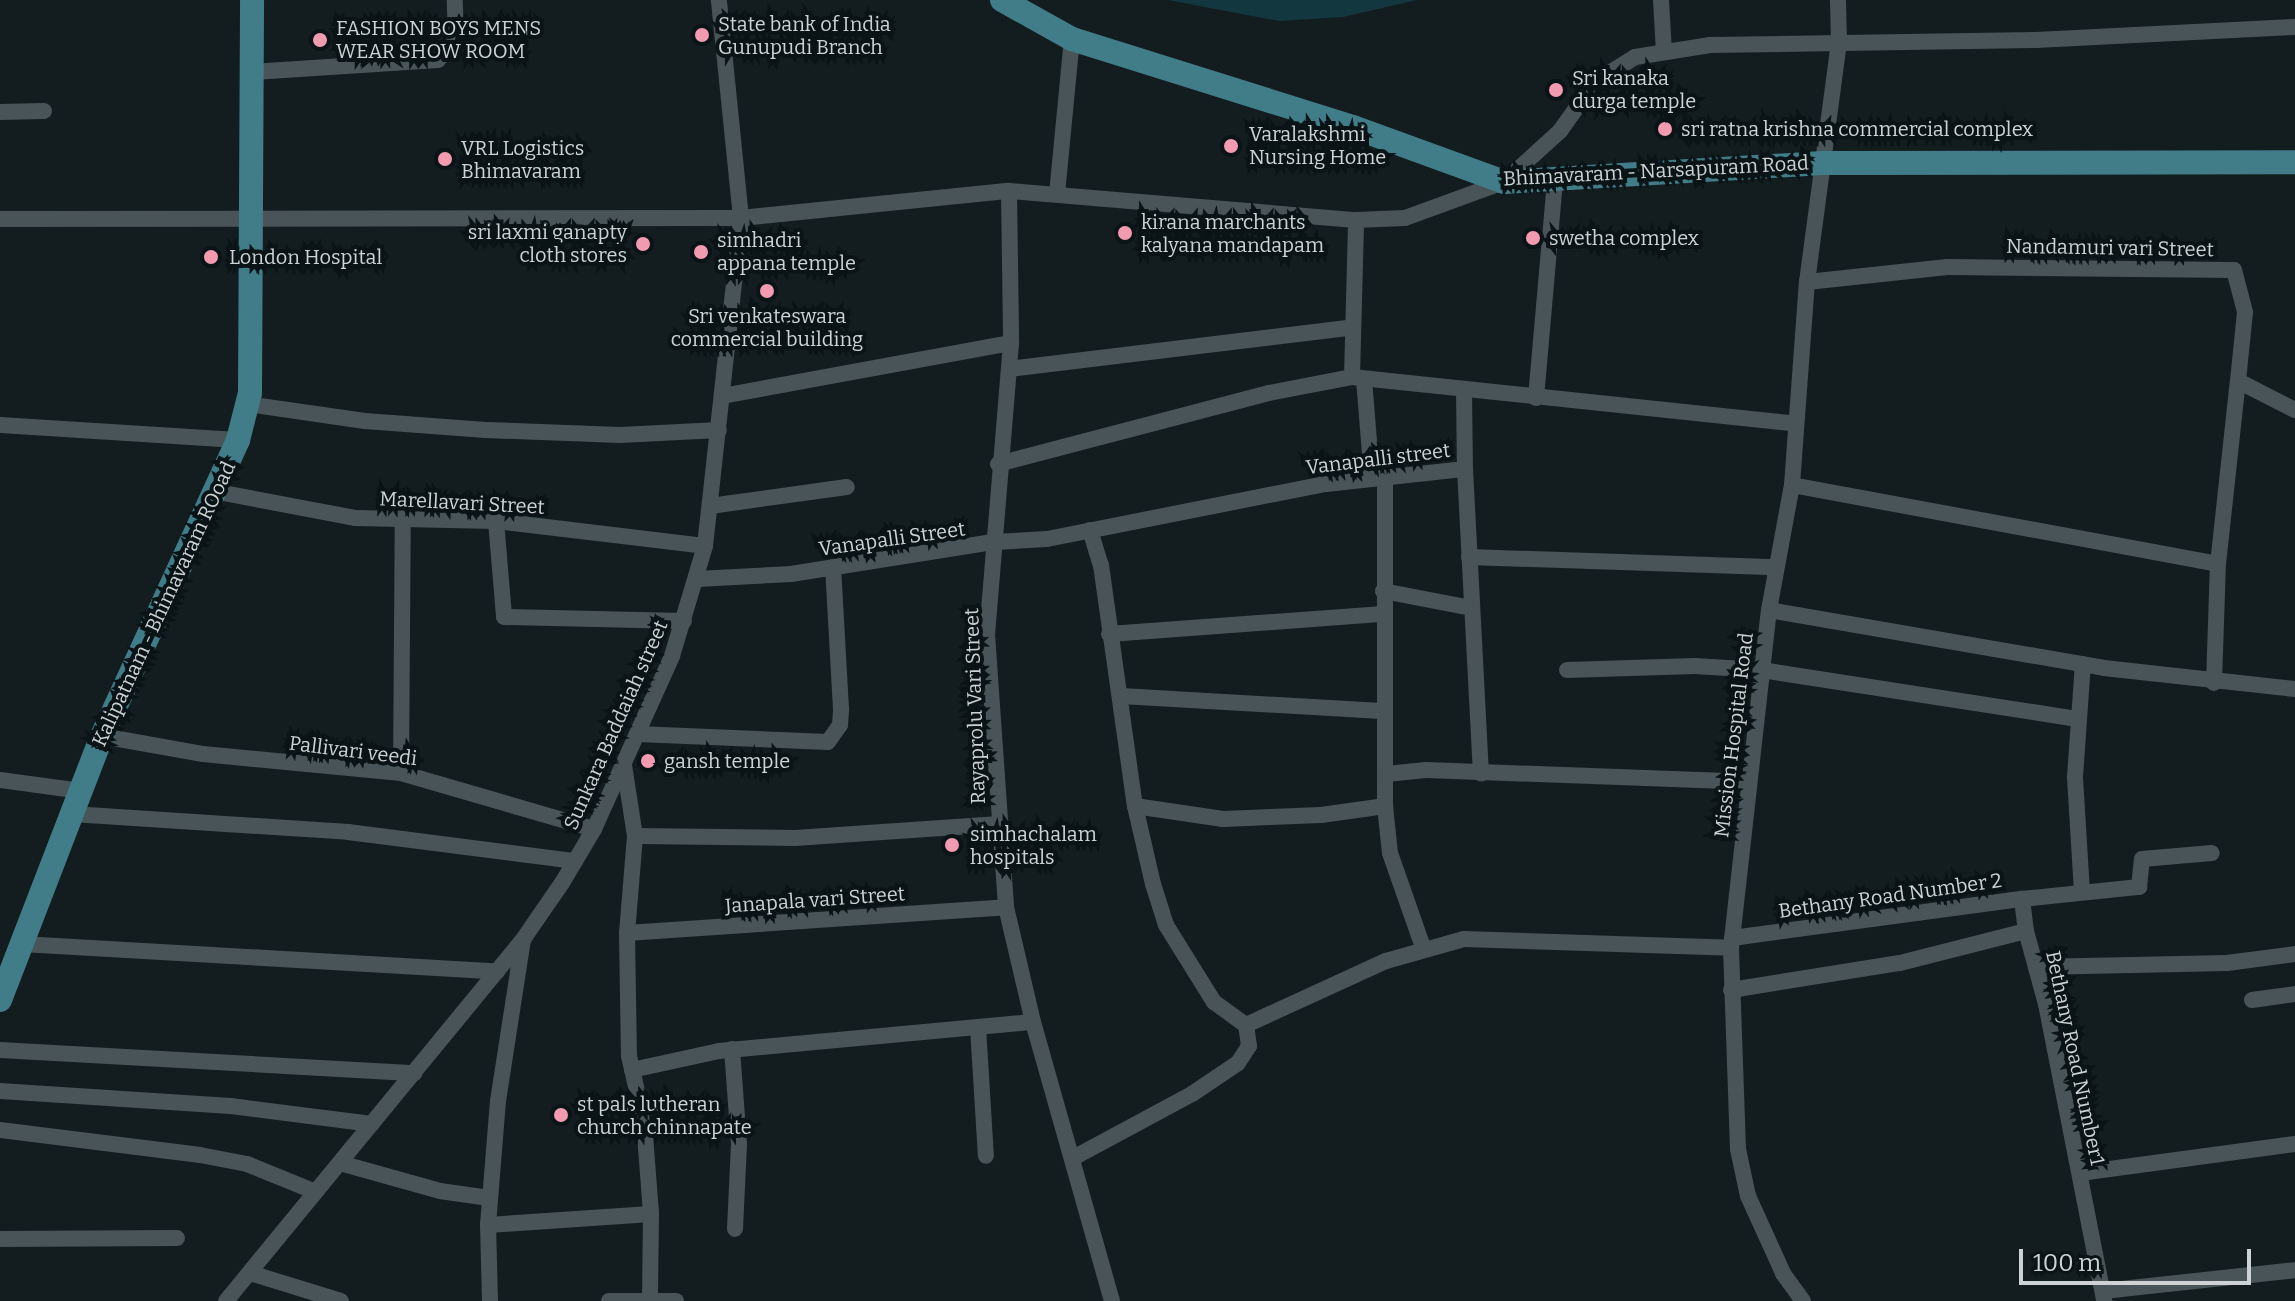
<!DOCTYPE html>
<html>
<head>
<meta charset="utf-8">
<style>
	body { margin:0 }
	#map { position:relative; width:2295px; height:1301px; overflow:hidden; background:#131d1f; font-family:Bitter,serif }
	div>[style] { position:absolute }
	.green>* { inset:0; background:#12373f }
	.minor>* { height:16px; margin:-8px; padding:0 8px; transform-origin:8px; border-radius:8px; background:#485457 }
	.primary>* { height:24px; margin:-12px; padding:0 12px; transform-origin:12px; border-radius:12px; background:#417d89 }
	.dots>* { width:22px; height:22px; translate:-50% -50%; box-sizing:border-box; border:4px solid #0a1416; border-radius:50% }
	span { translate:-50% -50%; white-space:nowrap; text-align:center; line-height:1.15; -webkit-text-stroke:8px #0a1416; paint-order:stroke }
	.poi-label { font-size:20px; color:#cdd3d5 }
	.left { translate:0 -50%; text-align:left }
	.right { translate:-100% -50%; text-align:right }
	.street-label { font-size:20px; color:#cdd3d5 }
	.scale { position:absolute; left:2019px; top:1249px; width:232px; height:36px; box-sizing:border-box; border:4px solid #cdd3d5; border-top:0; padding-left:10px; font-size:24px; line-height:28px; white-space:nowrap; color:#cdd3d5; -webkit-text-stroke:6px #0a1416; paint-order:stroke }
</style>
</head>
<body>
<div id="map">
	<div class="green">
		<i style="clip-path:polygon(1168px 0,1417px 0,1343px 17px,1279px 21px)"></i>
	</div>
	<div class="minor">
		<i style="left:1661px;top:0;width:52px;rotate:86.7deg"></i>
		<i style="left:252px;top:72px;width:186px;rotate:-3.7deg"></i>
		<i style="left:438px;top:60px;width:28px;rotate:-51deg"></i>
		<i style="left:456px;top:38px;width:38px;rotate:-92deg"></i>
		<i style="left:0;top:112px;width:44px;rotate:-1.3deg"></i>
		<i style="left:1009px;top:191px;width:152px;rotate:89.2deg"></i>
		<i style="left:1011px;top:343px;width:292px;rotate:94.7deg"></i>
		<i style="left:987px;top:634px;width:274px;rotate:86deg"></i>
		<i style="left:1006px;top:907px;width:118px;rotate:76.8deg"></i>
		<i style="left:1033px;top:1022px;width:290px;rotate:74.2deg"></i>
		<i style="left:1057px;top:194px;width:156px;rotate:-84.5deg"></i>
		<i style="left:0;top:219px;width:741px;rotate:-0.08deg"></i>
		<i style="left:741px;top:218px;width:269px;rotate:-5.8deg"></i>
		<i style="left:1009px;top:191px;width:348px;rotate:4.8deg"></i>
		<i style="left:1356px;top:220px;width:49px;rotate:-2.3deg"></i>
		<i style="left:1405px;top:218px;width:105px;rotate:-20deg"></i>
		<i style="left:1504px;top:182px;width:76px;rotate:-42.3deg"></i>
		<i style="left:1560px;top:131px;width:60px;rotate:-54.5deg"></i>
		<i style="left:1595px;top:82px;width:47px;rotate:-32deg"></i>
		<i style="left:1635px;top:57px;width:76px;rotate:-9.1deg"></i>
		<i style="left:1710px;top:45px;width:326px;rotate:-0.9deg"></i>
		<i style="left:2036px;top:40px;width:259px;rotate:-2.9deg"></i>
		<i style="left:1807px;top:282px;width:141px;rotate:-6.1deg"></i>
		<i style="left:1947px;top:267px;width:287px;rotate:0.6deg"></i>
		<i style="left:2234px;top:270px;width:43px;rotate:75.3deg"></i>
		<i style="left:2245px;top:312px;width:69px;rotate:95.8deg"></i>
		<i style="left:2238px;top:381px;width:64px;rotate:27deg"></i>
		<i style="left:1009px;top:369px;width:343px;rotate:-6.9deg"></i>
		<i style="left:1352px;top:377px;width:446px;rotate:6deg"></i>
		<i style="left:1364px;top:379px;width:100px;rotate:85.4deg"></i>
		<i style="left:1464px;top:390px;width:79px;rotate:89.3deg"></i>
		<i style="left:722px;top:396px;width:294px;rotate:-10.4deg"></i>
		<i style="left:1536px;top:398px;width:220px;rotate:-85deg"></i>
		<i style="left:247px;top:404px;width:119px;rotate:8.2deg"></i>
		<i style="left:365px;top:421px;width:121px;rotate:4.3deg"></i>
		<i style="left:486px;top:430px;width:134px;rotate:2.1deg"></i>
		<i style="left:620px;top:435px;width:99px;rotate:-2.9deg"></i>
		<i style="left:0;top:425px;width:238px;rotate:3.6deg"></i>
		<i style="left:998px;top:464px;width:280px;rotate:-14.7deg"></i>
		<i style="left:1269px;top:393px;width:85px;rotate:-10.9deg"></i>
		<i style="left:1352px;top:377px;width:157px;rotate:-88.5deg"></i>
		<i style="left:1385px;top:478px;width:328px;rotate:90deg"></i>
		<i style="left:1385px;top:806px;width:47px;rotate:83.9deg"></i>
		<i style="left:1390px;top:853px;width:100px;rotate:70.7deg"></i>
		<i style="left:1792px;top:485px;width:433px;rotate:10.5deg"></i>
		<i style="left:218px;top:492px;width:139px;rotate:10.7deg"></i>
		<i style="left:355px;top:518px;width:141px;rotate:1.2deg"></i>
		<i style="left:496px;top:521px;width:210px;rotate:6.8deg"></i>
		<i style="left:710px;top:506px;width:138px;rotate:-7.9deg"></i>
		<i style="left:496px;top:521px;width:96px;rotate:85.2deg"></i>
		<i style="left:504px;top:617px;width:180px;rotate:1.3deg"></i>
		<i style="left:1090px;top:530px;width:37px;rotate:73deg"></i>
		<i style="left:1101px;top:565px;width:243px;rotate:82deg"></i>
		<i style="left:1135px;top:806px;width:80px;rotate:77deg"></i>
		<i style="left:1153px;top:884px;width:43px;rotate:72.4deg"></i>
		<i style="left:1166px;top:925px;width:91px;rotate:58.1deg"></i>
		<i style="left:1214px;top:1002px;width:39px;rotate:36deg"></i>
		<i style="left:1469px;top:557px;width:307px;rotate:1.9deg"></i>
		<i style="left:698px;top:579px;width:93px;rotate:-3.1deg"></i>
		<i style="left:791px;top:574px;width:206px;rotate:-9deg"></i>
		<i style="left:994px;top:542px;width:53px;rotate:-3.2deg"></i>
		<i style="left:1047px;top:539px;width:284px;rotate:-11.2deg"></i>
		<i style="left:1326px;top:484px;width:140px;rotate:-6.2deg"></i>
		<i style="left:1465px;top:469px;width:305px;rotate:87deg"></i>
		<i style="left:1383px;top:591px;width:90px;rotate:10.9deg"></i>
		<i style="left:1769px;top:610px;width:340px;rotate:9.8deg"></i>
		<i style="left:2104px;top:668px;width:192px;rotate:6.3deg"></i>
		<i style="left:1109px;top:634px;width:275px;rotate:-4.2deg"></i>
		<i style="left:1567px;top:670px;width:128px;rotate:-1.8deg"></i>
		<i style="left:1695px;top:666px;width:66px;rotate:3.5deg"></i>
		<i style="left:1761px;top:670px;width:319px;rotate:8.8deg"></i>
		<i style="left:2214px;top:683px;width:119px;rotate:-88.1deg"></i>
		<i style="left:2218px;top:564px;width:184px;rotate:-83.8deg"></i>
		<i style="left:1121px;top:696px;width:261px;rotate:3.3deg"></i>
		<i style="left:638px;top:734px;width:190px;rotate:2.4deg"></i>
		<i style="left:828px;top:742px;width:21px;rotate:-55deg"></i>
		<i style="left:840px;top:725px;width:16px;rotate:-86deg"></i>
		<i style="left:841px;top:709px;width:142px;rotate:-93.2deg"></i>
		<i style="left:102px;top:736px;width:103px;rotate:10.1deg"></i>
		<i style="left:203px;top:754px;width:199px;rotate:5.5deg"></i>
		<i style="left:401px;top:773px;width:201px;rotate:16.2deg"></i>
		<i style="left:624px;top:765px;width:72px;rotate:81.2deg"></i>
		<i style="left:635px;top:836px;width:97px;rotate:94.7deg"></i>
		<i style="left:627px;top:933px;width:123px;rotate:89.1deg"></i>
		<i style="left:629px;top:1056px;width:68px;rotate:77.2deg"></i>
		<i style="left:644px;top:1122px;width:92px;rotate:85.6deg"></i>
		<i style="left:651px;top:1214px;width:86px;rotate:90.7deg"></i>
		<i style="left:401px;top:773px;width:256px;rotate:-89.6deg"></i>
		<i style="left:1386px;top:774px;width:40px;rotate:-5.7deg"></i>
		<i style="left:1426px;top:770px;width:321px;rotate:2.1deg"></i>
		<i style="left:0;top:780px;width:82px;rotate:7.7deg"></i>
		<i style="left:1135px;top:806px;width:89px;rotate:8.4deg"></i>
		<i style="left:1223px;top:819px;width:98px;rotate:-2.3deg"></i>
		<i style="left:1321px;top:815px;width:65px;rotate:-8deg"></i>
		<i style="left:72px;top:814px;width:277px;rotate:3.7deg"></i>
		<i style="left:348px;top:832px;width:229px;rotate:7.3deg"></i>
		<i style="left:635px;top:836px;width:160px;rotate:0.7deg"></i>
		<i style="left:795px;top:838px;width:205px;rotate:-3.9deg"></i>
		<i style="left:2082px;top:892px;width:115px;rotate:-93.5deg"></i>
		<i style="left:2075px;top:777px;width:113px;rotate:-86deg"></i>
		<i style="left:2022px;top:899px;width:118px;rotate:-5.9deg"></i>
		<i style="left:2139px;top:887px;width:28px;rotate:-84deg"></i>
		<i style="left:2142px;top:859px;width:70px;rotate:-4.9deg"></i>
		<i style="left:627px;top:933px;width:380px;rotate:-3.9deg"></i>
		<i style="left:1732px;top:938px;width:293px;rotate:-7.7deg"></i>
		<i style="left:2022px;top:899px;width:32px;rotate:83deg"></i>
		<i style="left:22px;top:944px;width:476px;rotate:3.3deg"></i>
		<i style="left:2036px;top:967px;width:191px;rotate:-1.2deg"></i>
		<i style="left:2227px;top:963px;width:69px;rotate:-7.5deg"></i>
		<i style="left:1731px;top:990px;width:171px;rotate:-9.1deg"></i>
		<i style="left:1900px;top:963px;width:130px;rotate:-14.3deg"></i>
		<i style="left:2026px;top:931px;width:76px;rotate:74.7deg"></i>
		<i style="left:2046px;top:1004px;width:303px;rotate:78.9deg"></i>
		<i style="left:2252px;top:1000px;width:43px;rotate:-7.9deg"></i>
		<i style="left:1246px;top:1025px;width:154px;rotate:-24.6deg"></i>
		<i style="left:1386px;top:961px;width:81px;rotate:-15.8deg"></i>
		<i style="left:1464px;top:939px;width:267px;rotate:1.9deg"></i>
		<i style="left:978px;top:1027px;width:129px;rotate:86.5deg"></i>
		<i style="left:732px;top:1049px;width:95px;rotate:85.8deg"></i>
		<i style="left:739px;top:1144px;width:85px;rotate:92.7deg"></i>
		<i style="left:0;top:1050px;width:415px;rotate:3.2deg"></i>
		<i style="left:632px;top:1070px;width:89px;rotate:-12.3deg"></i>
		<i style="left:719px;top:1051px;width:315px;rotate:-5.3deg"></i>
		<i style="left:0;top:1091px;width:231px;rotate:3.7deg"></i>
		<i style="left:231px;top:1106px;width:142px;rotate:7.3deg"></i>
		<i style="left:0;top:1130px;width:202px;rotate:7.1deg"></i>
		<i style="left:200px;top:1155px;width:48px;rotate:10.8deg"></i>
		<i style="left:247px;top:1164px;width:74px;rotate:22.1deg"></i>
		<i style="left:1073px;top:1158px;width:135px;rotate:-28.3deg"></i>
		<i style="left:1192px;top:1094px;width:55px;rotate:-34deg"></i>
		<i style="left:1238px;top:1063px;width:20px;rotate:-57deg"></i>
		<i style="left:1249px;top:1046px;width:21px;rotate:-98deg"></i>
		<i style="left:340px;top:1163px;width:104px;rotate:15.6deg"></i>
		<i style="left:440px;top:1191px;width:50px;rotate:8deg"></i>
		<i style="left:2080px;top:1173px;width:217px;rotate:-7.7deg"></i>
		<i style="left:488px;top:1225px;width:163px;rotate:-3.9deg"></i>
		<i style="left:0;top:1239px;width:177px;rotate:-0.3deg"></i>
		<i style="left:250px;top:1273px;width:95px;rotate:17.1deg"></i>
		<i style="left:2103px;top:1291px;width:193px;rotate:-6.2deg"></i>
		<i style="left:226px;top:1301px;width:470px;rotate:-50.6deg"></i>
		<i style="left:524px;top:938px;width:67px;rotate:-55.4deg"></i>
		<i style="left:562px;top:883px;width:63px;rotate:-59.3deg"></i>
		<i style="left:594px;top:829px;width:190px;rotate:-65.7deg"></i>
		<i style="left:672px;top:656px;width:115px;rotate:-73.3deg"></i>
		<i style="left:705px;top:546px;width:330px;rotate:-83.7deg"></i>
		<i style="left:741px;top:218px;width:219px;rotate:-95.8deg"></i>
		<i style="left:490px;top:1301px;width:76px;rotate:-91.5deg"></i>
		<i style="left:488px;top:1225px;width:124px;rotate:-85.4deg"></i>
		<i style="left:498px;top:1101px;width:163px;rotate:-81.2deg"></i>
		<i style="left:609px;top:1301px;width:67px"></i>
		<i style="left:1803px;top:1301px;width:34px;rotate:-126deg"></i>
		<i style="left:1783px;top:1273px;width:85px;rotate:-114.4deg"></i>
		<i style="left:1748px;top:1196px;width:48px;rotate:-102deg"></i>
		<i style="left:1738px;top:1149px;width:201px;rotate:-92deg"></i>
		<i style="left:1731px;top:948px;width:340px;rotate:-83.6deg"></i>
		<i style="left:1769px;top:610px;width:127px;rotate:-79.6deg"></i>
		<i style="left:1792px;top:485px;width:204px;rotate:-85.8deg"></i>
		<i style="left:1807px;top:282px;width:242px;rotate:-82.4deg"></i>
		<i style="left:1839px;top:42px;width:42px;rotate:-91.4deg"></i>
	</div>
	<div class="primary">
		<i style="left:1002px;top:0;width:80px;rotate:29.1deg"></i>
		<i style="left:1072px;top:39px;width:294px;rotate:17.4deg"></i>
		<i style="left:1353px;top:127px;width:161px;rotate:20deg"></i>
		<i style="left:1504px;top:182px;width:323px;rotate:-3.4deg"></i>
		<i style="left:1826px;top:163px;width:469px;rotate:-0.1deg"></i>
		<i style="left:0;top:1000px;width:283px;rotate:-68.9deg"></i>
		<i style="left:102px;top:736px;width:326px;rotate:-65.3deg"></i>
		<i style="left:238px;top:440px;width:49px;rotate:-75.7deg"></i>
		<i style="left:250px;top:393px;width:393px;rotate:-89.7deg"></i>
	</div>
	<div class="dots">
		<i style="left:702px;top:35px;background:#f29aaf"></i>
		<i style="left:320px;top:40px;background:#f29aaf"></i>
		<i style="left:1556px;top:90px;background:#f29aaf"></i>
		<i style="left:1665px;top:129px;background:#f29aaf"></i>
		<i style="left:1231px;top:146px;background:#f29aaf"></i>
		<i style="left:445px;top:159px;background:#f29aaf"></i>
		<i style="left:1125px;top:233px;background:#f29aaf"></i>
		<i style="left:1533px;top:238px;background:#f29aaf"></i>
		<i style="left:643px;top:244px;background:#f29aaf"></i>
		<i style="left:701px;top:252px;background:#f29aaf"></i>
		<i style="left:211px;top:257px;background:#f29aaf"></i>
		<i style="left:767px;top:291px;background:#f29aaf"></i>
		<i style="left:648px;top:761px;background:#f29aaf"></i>
		<i style="left:952px;top:845px;background:#f29aaf"></i>
		<i style="left:561px;top:1115px;background:#f29aaf"></i>
	</div>
	<div class="poi-label">
		<span class="left" style="left:718px;top:36px">State bank of India<br>Gunupudi Branch</span>
		<span class="left" style="left:336px;top:40px">FASHION BOYS MENS<br>WEAR SHOW ROOM</span>
		<span class="left" style="left:1572px;top:90px">Sri kanaka<br>durga temple</span>
		<span class="left" style="left:1681px;top:129px">sri ratna krishna commercial complex</span>
		<span class="left" style="left:1249px;top:146px">Varalakshmi<br>Nursing Home</span>
		<span class="left" style="left:461px;top:160px">VRL Logistics<br>Bhimavaram</span>
		<span class="left" style="left:1141px;top:234px">kirana marchants<br>kalyana mandapam</span>
		<span class="right" style="left:627px;top:244px">sri laxmi ganapty<br>cloth stores</span>
		<span class="left" style="left:1549px;top:238px">swetha complex</span>
		<span class="left" style="left:717px;top:252px">simhadri<br>appana temple</span>
		<span class="left" style="left:229px;top:257px">London Hospital</span>
		<span style="left:767px;top:328px">Sri venkateswara<br>commercial building</span>
		<span class="left" style="left:664px;top:761px">gansh temple</span>
		<span class="left" style="left:970px;top:846px">simhachalam<br>hospitals</span>
		<span class="left" style="left:577px;top:1116px">st pals lutheran<br>church chinnapate</span>
	</div>
	<div class="street-label">
		<span style="left:1656px;top:171px;rotate:-3deg">Bhimavaram - Narsapuram Road</span>
		<span style="left:2110px;top:248px;rotate:1deg">Nandamuri vari Street</span>
		<span style="left:1378px;top:459px;rotate:-7deg">Vanapalli street</span>
		<span style="left:462px;top:503px;rotate:3deg">Marellavari Street</span>
		<span style="left:892px;top:539px;rotate:-8deg">Vanapalli Street</span>
		<span style="left:164px;top:604px;rotate:-65deg">Kalipatnam - Bhimavaram ROoad</span>
		<span style="left:975px;top:706px;rotate:-92deg">Rayaprolu Vari Street</span>
		<span style="left:616px;top:725px;rotate:-66deg">Sunkara Baddaiah street</span>
		<span style="left:1734px;top:735px;rotate:-83deg">Mission Hospital Road</span>
		<span style="left:353px;top:751px;rotate:7deg">Pallivari veedi</span>
		<span style="left:1890px;top:896px;rotate:-8deg">Bethany Road Number 2</span>
		<span style="left:815px;top:900px;rotate:-4deg">Janapala vari Street</span>
		<span style="left:2075px;top:1058px;rotate:78deg">Bethany Road Number1</span>
	</div>
	<div class="scale">100 m</div>
</div>
</body>
</html>
